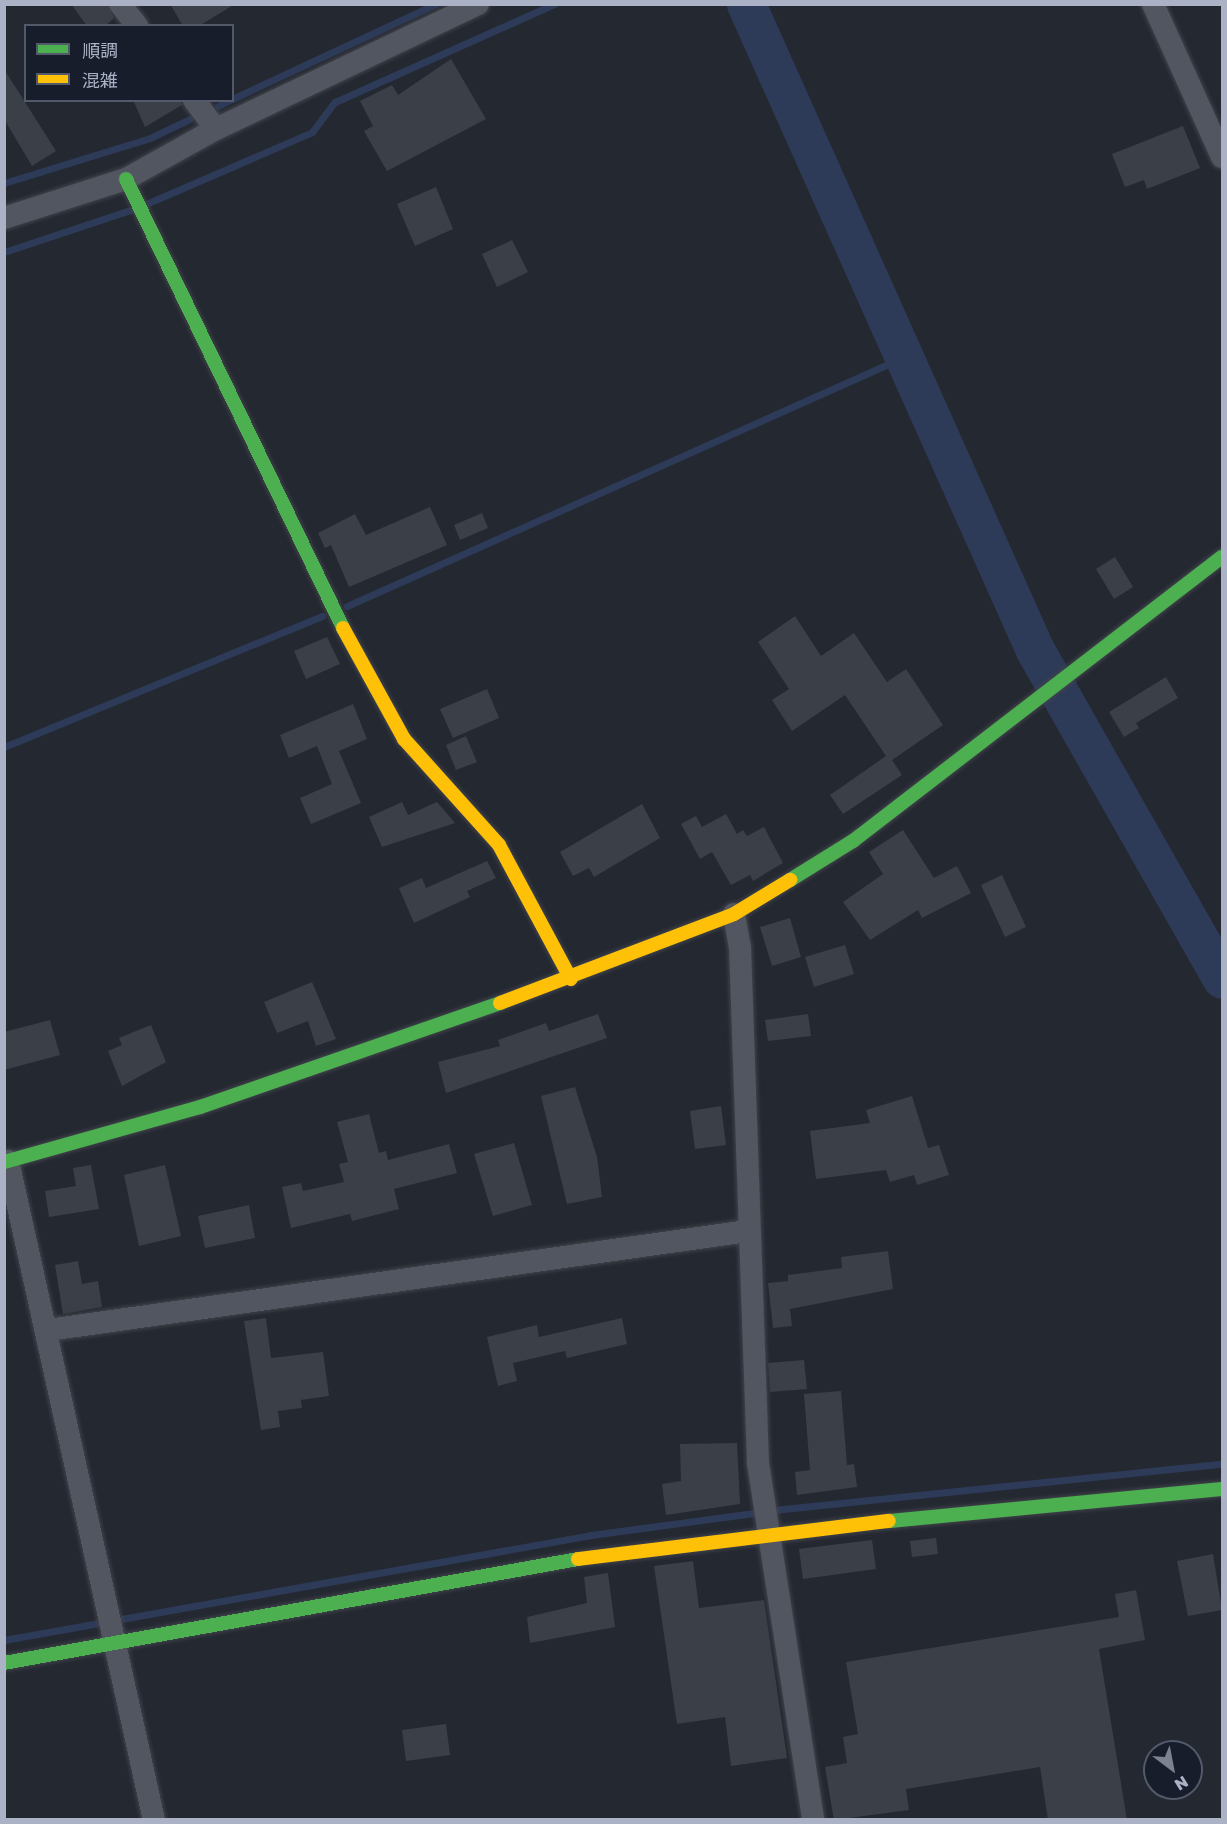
<!DOCTYPE html>
<html>
<head>
<meta charset="utf-8">
<style>
	body { margin:0 }
	#map { position:relative; width:1227px; height:1824px; overflow:hidden; background:#242831; font-family:"Golos Text","Noto Sans JP",sans-serif }
	div>[style] { position:absolute }
	.stream>* { height:7px; margin:-3.5px; padding:0 3.5px; transform-origin:3.5px; border-radius:3.5px; background:#2d3b59 }
	.river>* { height:39px; margin:-19.5px; padding:0 19.5px; transform-origin:19.5px; border-radius:19.5px; background:#2d3b59 }
	.building>* { inset:0; background:#3b3f48 }
	.roads { filter:drop-shadow(0 0 2px #40434a) drop-shadow(0 0 2px #40434a) }
	.street>* { height:22px; margin:-11px; padding:0 11px; transform-origin:11px; border-radius:11px; background:#525660 }
	.fast>* { height:14px; margin:-7px; padding:0 7px; transform-origin:7px; border-radius:7px; background:#4caf50 }
	.slow>* { height:14px; margin:-7px; padding:0 7px; transform-origin:7px; border-radius:7px; background:#ffc107 }
	span { translate:-50% -50%; white-space:nowrap; text-align:center; line-height:1.15; -webkit-text-stroke:5px #171d2b; paint-order:stroke }
	.frame { position:absolute; inset:0; border:6px solid #abb2c5; pointer-events:none }
	.legend { position:absolute; left:24px; top:24px; width:210px; height:78px; box-sizing:border-box; background:#171d2b; border:2px solid #525969; margin:0; padding:8px 10px; list-style:none; font-size:18px; color:#abb2c5 }
	.legend li { display:flex; align-items:center; gap:12px; height:30px }
	.legend b { width:30px; border:2px solid #525969 }
	.north { position:absolute; left:1143px; top:1740px; width:60px; height:60px; box-sizing:border-box; background:#171d2b; border:2px solid #525969; border-radius:50%; rotate:148deg; font-size:16px; font-weight:700; line-height:24px; text-align:center; color:#abb2c5 }
	.north::after { content:''; display:block; margin:auto; width:21px; height:27px; background:#7c8291; clip-path:polygon(50% 0,100% 100%,50% 72%,0 100%) }
</style>
</head>
<body>
<div id="map">
	<div class="stream">
		<i style="left:232px;top:99px;width:225px;rotate:-25deg"></i>
		<i style="left:218px;top:106px;width:13px;rotate:-27deg"></i>
		<i style="left:4px;top:183px;width:153px;rotate:-17.1deg"></i>
		<i style="left:150px;top:138px;width:44px;rotate:-25.4deg"></i>
		<i style="left:146px;top:204px;width:181px;rotate:-23.4deg"></i>
		<i style="left:312px;top:132px;width:38px;rotate:-53deg"></i>
		<i style="left:335px;top:102px;width:240px;rotate:-24.1deg"></i>
		<i style="left:4px;top:252px;width:136px;rotate:-18.4deg"></i>
		<i style="left:347px;top:606px;width:610px;rotate:-24.09deg"></i>
		<i style="left:4px;top:747px;width:344px;rotate:-22.4deg"></i>
		<i style="left:4px;top:1640px;width:596px;rotate:-10.14deg"></i>
		<i style="left:591px;top:1535px;width:194px;rotate:-7.7deg"></i>
		<i style="left:783px;top:1509px;width:441px;rotate:-5.9deg"></i>
	</div>
	<div class="river">
		<i style="left:746px;top:4px;width:708px;rotate:65.9deg"></i>
		<i style="left:1035px;top:650px;width:378px;rotate:60.4deg"></i>
	</div>
	<div class="building">
		<i style="clip-path:polygon(71px 4px,107px 4px,114px 18px,105px 26px,87px 26px)"></i>
		<i style="clip-path:polygon(170px 4px,235px 4px,199px 26px,183px 26px)"></i>
		<i style="clip-path:polygon(451px 59px,486px 119px,387px 171px,364px 131px,373px 126px,360px 101px,392px 85px,398px 95px)"></i>
		<i style="clip-path:polygon(4px 69px,56px 151px,32px 166px,4px 119px)"></i>
		<i style="clip-path:polygon(133px 100px,181px 100px,182px 105px,145px 127px)"></i>
		<i style="clip-path:polygon(1183px 126px,1200px 168px,1147px 189px,1144px 180px,1125px 187px,1112px 154px)"></i>
		<i style="clip-path:polygon(436px 187px,453px 229px,415px 246px,397px 204px)"></i>
		<i style="clip-path:polygon(512px 240px,528px 272px,497px 287px,482px 254px)"></i>
		<i style="clip-path:polygon(430px 507px,447px 545px,349px 587px,331px 545px,325px 548px,318px 533px,355px 514px,366px 535px)"></i>
		<i style="clip-path:polygon(482px 513px,488px 528px,460px 540px,454px 525px)"></i>
		<i style="clip-path:polygon(1115px 557px,1133px 587px,1114px 599px,1096px 569px)"></i>
		<i style="clip-path:polygon(795px 616px,821px 656px,854px 633px,887px 682px,906px 669px,943px 725px,892px 760px,902px 775px,843px 814px,830px 795px,886px 756px,845px 695px,792px 731px,772px 700px,789px 689px,758px 642px)"></i>
		<i style="clip-path:polygon(327px 637px,340px 664px,306px 679px,294px 651px)"></i>
		<i style="clip-path:polygon(1166px 677px,1178px 698px,1136px 723px,1139px 728px,1124px 737px,1109px 712px)"></i>
		<i style="clip-path:polygon(487px 689px,499px 718px,453px 738px,440px 709px)"></i>
		<i style="clip-path:polygon(353px 704px,367px 739px,339px 751px,361px 803px,311px 824px,300px 798px,332px 784px,317px 746px,289px 758px,280px 735px)"></i>
		<i style="clip-path:polygon(466px 736px,477px 762px,456px 770px,446px 745px)"></i>
		<i style="clip-path:polygon(402px 802px,408px 815px,437px 802px,455px 823px,382px 847px,369px 817px)"></i>
		<i style="clip-path:polygon(642px 804px,660px 838px,594px 877px,589px 868px,573px 876px,560px 852px)"></i>
		<i style="clip-path:polygon(726px 814px,737px 834px,743px 830px,747px 836px,764px 827px,783px 863px,753px 881px,750px 875px,731px 885px,712px 852px,700px 859px,681px 824px,696px 816px,702px 827px)"></i>
		<i style="clip-path:polygon(903px 830px,934px 878px,957px 866px,971px 893px,922px 918px,918px 910px,870px 940px,843px 902px,883px 874px,869px 852px)"></i>
		<i style="clip-path:polygon(487px 861px,496px 878px,467px 891px,470px 897px,414px 923px,399px 888px,422px 878px,426px 888px)"></i>
		<i style="clip-path:polygon(1002px 875px,1026px 927px,1005px 937px,981px 885px)"></i>
		<i style="clip-path:polygon(790px 918px,801px 957px,772px 966px,760px 927px)"></i>
		<i style="clip-path:polygon(845px 945px,854px 974px,814px 987px,805px 957px)"></i>
		<i style="clip-path:polygon(312px 982px,336px 1039px,316px 1046px,308px 1021px,277px 1033px,264px 1002px)"></i>
		<i style="clip-path:polygon(598px 1014px,607px 1038px,446px 1093px,438px 1062px,500px 1046px,498px 1040px,546px 1023px,549px 1031px)"></i>
		<i style="clip-path:polygon(808px 1014px,811px 1036px,768px 1041px,765px 1020px)"></i>
		<i style="clip-path:polygon(50px 1020px,60px 1055px,4px 1070px,4px 1032px)"></i>
		<i style="clip-path:polygon(151px 1025px,166px 1062px,122px 1086px,108px 1051px,122px 1045px,119px 1038px)"></i>
		<i style="clip-path:polygon(575px 1087px,597px 1157px,602px 1197px,567px 1204px,541px 1096px)"></i>
		<i style="clip-path:polygon(912px 1096px,928px 1148px,939px 1145px,949px 1175px,917px 1185px,914px 1175px,890px 1182px,886px 1170px,816px 1179px,810px 1131px,870px 1123px,866px 1110px)"></i>
		<i style="clip-path:polygon(721px 1106px,726px 1145px,695px 1149px,690px 1111px)"></i>
		<i style="clip-path:polygon(369px 1114px,379px 1153px,386px 1151px,388px 1160px,449px 1144px,457px 1173px,394px 1189px,399px 1209px,352px 1221px,350px 1214px,291px 1228px,282px 1187px,301px 1183px,303px 1191px,344px 1182px,339px 1164px,348px 1162px,337px 1122px)"></i>
		<i style="clip-path:polygon(514px 1143px,532px 1205px,493px 1216px,474px 1154px)"></i>
		<i style="clip-path:polygon(91px 1165px,99px 1209px,49px 1217px,45px 1191px,76px 1186px,73px 1168px)"></i>
		<i style="clip-path:polygon(165px 1165px,181px 1236px,139px 1246px,124px 1175px)"></i>
		<i style="clip-path:polygon(249px 1205px,255px 1238px,205px 1248px,198px 1216px)"></i>
		<i style="clip-path:polygon(888px 1251px,893px 1289px,790px 1309px,792px 1326px,773px 1328px,768px 1283px,788px 1281px,788px 1275px,842px 1268px,841px 1257px)"></i>
		<i style="clip-path:polygon(78px 1261px,82px 1284px,98px 1281px,102px 1307px,63px 1314px,55px 1265px)"></i>
		<i style="clip-path:polygon(266px 1318px,271px 1358px,323px 1352px,329px 1396px,301px 1400px,302px 1408px,278px 1411px,280px 1427px,261px 1430px,244px 1321px)"></i>
		<i style="clip-path:polygon(622px 1318px,627px 1344px,567px 1358px,565px 1351px,513px 1363px,517px 1381px,498px 1386px,487px 1337px,537px 1325px,539px 1337px)"></i>
		<i style="clip-path:polygon(804px 1360px,807px 1389px,770px 1392px,768px 1363px)"></i>
		<i style="clip-path:polygon(841px 1391px,847px 1465px,854px 1464px,857px 1487px,797px 1495px,795px 1472px,810px 1470px,804px 1394px)"></i>
		<i style="clip-path:polygon(737px 1443px,740px 1504px,666px 1515px,662px 1484px,681px 1481px,680px 1444px)"></i>
		<i style="clip-path:polygon(936px 1538px,938px 1554px,912px 1557px,910px 1541px)"></i>
		<i style="clip-path:polygon(872px 1540px,876px 1569px,803px 1579px,799px 1549px)"></i>
		<i style="clip-path:polygon(1213px 1554px,1222px 1610px,1188px 1616px,1177px 1561px)"></i>
		<i style="clip-path:polygon(693px 1561px,699px 1608px,764px 1600px,787px 1758px,731px 1766px,725px 1717px,677px 1724px,654px 1566px)"></i>
		<i style="clip-path:polygon(608px 1573px,615px 1627px,530px 1643px,527px 1617px,587px 1603px,584px 1577px)"></i>
		<i style="clip-path:polygon(1136px 1590px,1145px 1640px,1099px 1649px,1127px 1820px,1048px 1820px,1040px 1767px,906px 1789px,909px 1810px,834px 1820px,825px 1767px,847px 1763px,843px 1737px,858px 1734px,846px 1662px,1119px 1617px,1115px 1594px)"></i>
		<i style="clip-path:polygon(446px 1724px,450px 1755px,406px 1761px,402px 1730px)"></i>
	</div>
	<div class="roads">
		<div class="street">
			<i style="left:120px;top:4px;width:28px;rotate:52deg"></i>
			<i style="left:1153px;top:4px;width:168px;rotate:65.7deg"></i>
			<i style="left:194px;top:100px;width:36px;rotate:53deg"></i>
			<i style="left:4px;top:218px;width:128px;rotate:-17.7deg"></i>
			<i style="left:126px;top:179px;width:103px;rotate:-29.1deg"></i>
			<i style="left:216px;top:129px;width:290px;rotate:-25.5deg"></i>
			<i style="left:734px;top:914px;width:34px;rotate:80deg"></i>
			<i style="left:740px;top:947px;width:516px;rotate:88deg"></i>
			<i style="left:758px;top:1463px;width:361px;rotate:81.2deg"></i>
			<i style="left:8px;top:1161px;width:675px;rotate:77.51deg"></i>
			<i style="left:48px;top:1330px;width:707px;rotate:-8.05deg"></i>
		</div>
		<div class="fast">
			<i style="left:126px;top:179px;width:499px;rotate:64.2deg"></i>
			<i style="left:790px;top:880px;width:74px;rotate:-31.8deg"></i>
			<i style="left:853px;top:841px;width:466px;rotate:-37.6deg"></i>
			<i style="left:4px;top:1162px;width:204px;rotate:-15.7deg"></i>
			<i style="left:200px;top:1107px;width:318px;rotate:-19.1deg"></i>
			<i style="left:889px;top:1521px;width:335px;rotate:-5.5deg"></i>
			<i style="left:4px;top:1663px;width:583px;rotate:-10.27deg"></i>
		</div>
		<div class="slow">
			<i style="left:343px;top:628px;width:127px;rotate:61.2deg"></i>
			<i style="left:404px;top:739px;width:142px;rotate:48.1deg"></i>
			<i style="left:499px;top:845px;width:152px;rotate:61.8deg"></i>
			<i style="left:500px;top:1003px;width:250px;rotate:-20.8deg"></i>
			<i style="left:734px;top:914px;width:66px;rotate:-31.3deg"></i>
			<i style="left:578px;top:1559px;width:313px;rotate:-7deg"></i>
		</div>
	</div>
	<div class="frame"></div>
	<ul class="legend">
	<li><b style="height:8px;background:#4caf50"></b>順調</li>
	<li><b style="height:8px;background:#ffc107"></b>混雑</li>
	</ul>
	<div class="north">N</div>
</div>
</body>
</html>
